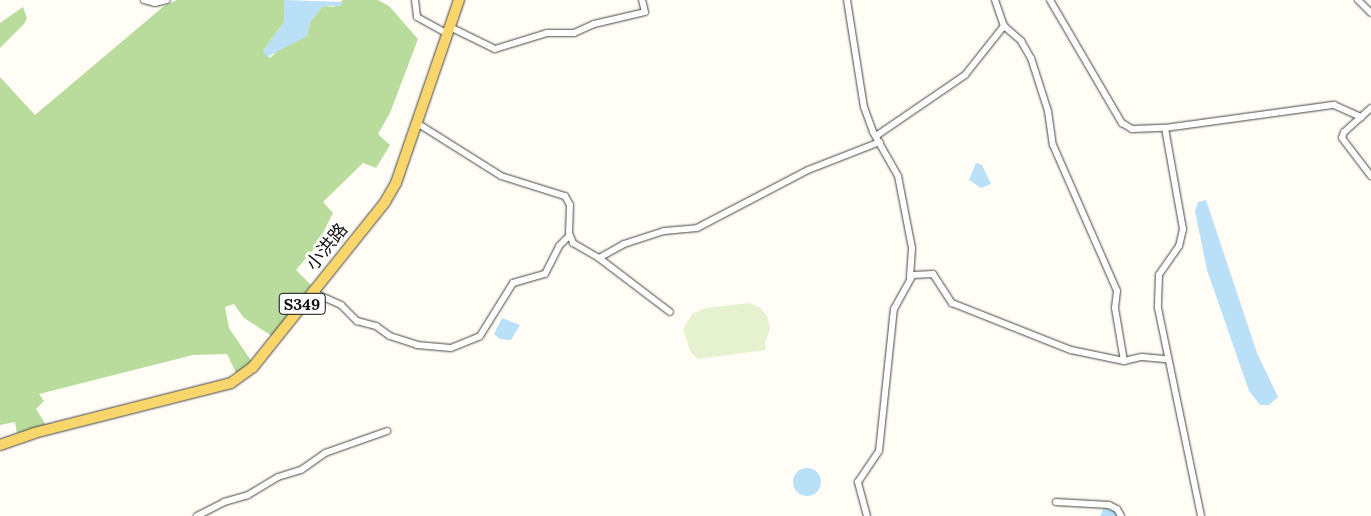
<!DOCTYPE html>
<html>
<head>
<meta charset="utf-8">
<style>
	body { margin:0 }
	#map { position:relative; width:1371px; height:516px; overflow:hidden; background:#fffdf5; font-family:Lora,"Noto Sans SC",serif }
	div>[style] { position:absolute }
	.forest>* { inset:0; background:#b9dc9c }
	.pitch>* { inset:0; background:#e6f2cf }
	.water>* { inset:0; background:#b9e0f7 }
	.round { border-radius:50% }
	.roads { filter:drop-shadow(0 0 1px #444) drop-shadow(0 0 1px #444) }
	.minor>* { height:6px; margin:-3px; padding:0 3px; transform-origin:3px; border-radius:3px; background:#fff }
	.primary>* { height:10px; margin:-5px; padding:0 5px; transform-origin:5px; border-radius:5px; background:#f9d66b }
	span { translate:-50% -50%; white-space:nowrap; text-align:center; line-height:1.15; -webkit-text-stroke:5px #fff; paint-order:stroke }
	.shield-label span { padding:1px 4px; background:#fff; border:1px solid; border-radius:4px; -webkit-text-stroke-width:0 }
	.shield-label { font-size:16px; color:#111; font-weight:700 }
	.street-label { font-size:18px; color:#111 }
</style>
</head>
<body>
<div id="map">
	<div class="forest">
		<i style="clip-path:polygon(177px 0,284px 0,284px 22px,263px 51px,270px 58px,283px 46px,307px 36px,310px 22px,323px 6px,334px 7px,343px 0,378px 0,389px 6px,418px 39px,390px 113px,378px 134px,390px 145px,376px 168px,363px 163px,323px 202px,333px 213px,317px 245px,296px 270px,311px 285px,272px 336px,244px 318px,234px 304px,225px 307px,229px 328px,252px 362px,237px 375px,227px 354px,193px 355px,39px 394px,44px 401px,36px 409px,46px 425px,17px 433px,15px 422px,0 425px,0 77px,35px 115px,164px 6px)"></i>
		<i style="clip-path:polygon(23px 7px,27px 18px,24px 24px,0 48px,0 23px)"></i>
	</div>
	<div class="pitch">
		<i style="clip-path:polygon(749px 303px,761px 308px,768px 318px,770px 330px,765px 342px,766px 350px,698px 359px,691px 353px,683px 330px,692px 314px,705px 308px)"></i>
	</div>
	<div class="water">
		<i style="clip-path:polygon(284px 0,343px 2px,340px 6px,323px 6px,310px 22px,307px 36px,267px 57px,263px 51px,284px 22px)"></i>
		<i style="clip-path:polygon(976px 163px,982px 165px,991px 184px,981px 188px,969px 180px)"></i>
		<i style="clip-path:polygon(1206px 200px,1257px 353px,1278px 397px,1269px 405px,1260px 405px,1249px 391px,1207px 270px,1195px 211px,1198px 202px)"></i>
		<i style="clip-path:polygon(502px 318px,520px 325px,511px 340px,500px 339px,494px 334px)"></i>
		<i class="round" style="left:793px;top:468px;width:28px;height:28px"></i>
		<i style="clip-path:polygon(1104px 508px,1114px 511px,1118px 516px,1100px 516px)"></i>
	</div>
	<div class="roads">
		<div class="minor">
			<i style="left:144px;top:0;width:11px;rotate:15deg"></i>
			<i style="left:155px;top:3px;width:12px;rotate:-14deg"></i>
			<i style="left:415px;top:0;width:17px;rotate:83deg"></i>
			<i style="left:417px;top:17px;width:35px;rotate:29deg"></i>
			<i style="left:847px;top:0;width:108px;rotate:81deg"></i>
			<i style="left:864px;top:107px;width:27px;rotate:70deg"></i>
			<i style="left:873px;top:132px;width:51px;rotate:60.4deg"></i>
			<i style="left:898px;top:176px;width:73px;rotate:79deg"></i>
			<i style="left:912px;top:248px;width:29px;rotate:94deg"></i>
			<i style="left:995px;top:0;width:28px;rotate:71deg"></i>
			<i style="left:1004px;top:26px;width:23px;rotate:41deg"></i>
			<i style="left:1021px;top:41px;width:20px;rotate:60deg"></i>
			<i style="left:1031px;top:58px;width:56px;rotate:72.2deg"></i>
			<i style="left:1048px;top:111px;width:34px;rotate:82deg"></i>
			<i style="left:1053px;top:145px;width:159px;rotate:66.3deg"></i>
			<i style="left:1117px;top:291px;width:17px;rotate:97deg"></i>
			<i style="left:1115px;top:308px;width:54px;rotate:80.4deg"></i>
			<i style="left:1050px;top:0;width:143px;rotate:59.7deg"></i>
			<i style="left:1122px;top:123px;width:12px;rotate:31deg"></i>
			<i style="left:1132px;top:129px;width:33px;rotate:-2deg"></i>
			<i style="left:1165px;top:128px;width:171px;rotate:-7.8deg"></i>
			<i style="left:1334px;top:105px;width:30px;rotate:24deg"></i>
			<i style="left:1358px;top:0;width:18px;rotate:45deg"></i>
			<i style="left:450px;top:27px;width:50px;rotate:26.1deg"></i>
			<i style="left:495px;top:49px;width:54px;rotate:-17.1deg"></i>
			<i style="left:547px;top:33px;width:27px"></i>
			<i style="left:574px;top:33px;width:22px;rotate:-24deg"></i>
			<i style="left:594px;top:24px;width:52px;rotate:-13.2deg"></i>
			<i style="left:645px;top:12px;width:12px;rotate:-104deg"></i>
			<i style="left:1371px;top:108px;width:36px;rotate:138deg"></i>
			<i style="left:1344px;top:132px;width:6px;rotate:108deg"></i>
			<i style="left:1342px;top:138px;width:48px;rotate:52.7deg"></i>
			<i style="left:417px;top:123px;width:99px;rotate:32.2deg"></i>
			<i style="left:501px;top:176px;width:67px;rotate:17.4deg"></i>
			<i style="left:565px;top:196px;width:10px;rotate:61deg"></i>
			<i style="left:570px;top:205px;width:28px;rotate:92deg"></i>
			<i style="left:569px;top:233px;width:11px;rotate:68deg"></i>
			<i style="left:573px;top:243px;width:30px;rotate:30deg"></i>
			<i style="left:599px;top:258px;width:89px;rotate:37.3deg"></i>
			<i style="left:1165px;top:128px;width:103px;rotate:79.9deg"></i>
			<i style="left:1183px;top:229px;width:17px;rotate:103deg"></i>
			<i style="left:1179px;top:246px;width:35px;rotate:125deg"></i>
			<i style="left:1159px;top:275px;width:33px;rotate:92deg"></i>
			<i style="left:1158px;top:308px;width:212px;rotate:78.3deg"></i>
			<i style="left:876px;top:136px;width:108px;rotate:-34.4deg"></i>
			<i style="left:965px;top:75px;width:63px;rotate:-51.5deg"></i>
			<i style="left:599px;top:258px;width:29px;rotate:-29deg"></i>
			<i style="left:624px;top:244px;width:42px;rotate:-18deg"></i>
			<i style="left:664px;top:231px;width:33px;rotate:-5deg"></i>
			<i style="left:697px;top:228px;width:125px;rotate:-27.6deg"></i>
			<i style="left:808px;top:170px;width:77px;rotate:-21.3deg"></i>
			<i style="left:312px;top:292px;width:32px;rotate:24deg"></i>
			<i style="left:341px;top:305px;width:23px;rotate:45deg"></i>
			<i style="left:357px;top:321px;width:20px;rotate:15deg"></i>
			<i style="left:376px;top:326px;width:17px;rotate:36deg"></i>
			<i style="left:390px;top:336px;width:28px;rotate:18deg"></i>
			<i style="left:417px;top:345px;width:34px;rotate:5deg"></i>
			<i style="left:451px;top:348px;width:31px;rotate:-22deg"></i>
			<i style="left:480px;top:336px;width:62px;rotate:-58.1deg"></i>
			<i style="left:513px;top:283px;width:33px;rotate:-16deg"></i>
			<i style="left:545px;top:274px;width:31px;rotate:-63deg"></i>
			<i style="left:559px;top:246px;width:14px;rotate:-45deg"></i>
			<i style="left:1056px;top:502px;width:53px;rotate:3.2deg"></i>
			<i style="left:1109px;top:505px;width:9px;rotate:27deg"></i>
			<i style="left:1117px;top:509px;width:8px;rotate:60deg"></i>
			<i style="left:197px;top:516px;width:30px;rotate:-27deg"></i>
			<i style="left:224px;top:502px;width:25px;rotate:-16deg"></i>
			<i style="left:248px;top:495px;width:35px;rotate:-31deg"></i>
			<i style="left:278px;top:477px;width:24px;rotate:-17deg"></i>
			<i style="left:301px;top:470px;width:29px;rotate:-35deg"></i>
			<i style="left:325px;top:453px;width:66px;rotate:-19.5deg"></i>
			<i style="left:867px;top:516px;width:35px;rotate:-105deg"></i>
			<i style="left:858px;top:482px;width:37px;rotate:-56deg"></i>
			<i style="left:879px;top:451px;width:143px;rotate:-84deg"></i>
			<i style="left:894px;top:309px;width:39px;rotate:-61deg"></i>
			<i style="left:913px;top:275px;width:20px;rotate:-3deg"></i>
			<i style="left:933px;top:274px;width:35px;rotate:57deg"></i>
			<i style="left:952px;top:303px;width:128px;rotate:21.6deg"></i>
			<i style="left:1071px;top:350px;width:54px;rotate:11.7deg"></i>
			<i style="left:1124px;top:361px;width:18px;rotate:-13deg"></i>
			<i style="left:1142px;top:357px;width:25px;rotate:5deg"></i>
		</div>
		<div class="primary">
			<i style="left:0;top:445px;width:36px;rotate:-19deg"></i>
			<i style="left:34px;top:433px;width:203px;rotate:-14.2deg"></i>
			<i style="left:231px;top:383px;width:27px;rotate:-36deg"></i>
			<i style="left:253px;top:367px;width:211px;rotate:-51.3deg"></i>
			<i style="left:385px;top:202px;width:22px;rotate:-60deg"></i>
			<i style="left:396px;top:183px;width:194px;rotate:-71deg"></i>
		</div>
	</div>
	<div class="shield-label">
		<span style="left:302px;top:304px">S349</span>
	</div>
	<div class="street-label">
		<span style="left:327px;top:247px;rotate:-51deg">小洪路</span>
	</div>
</div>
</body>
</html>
